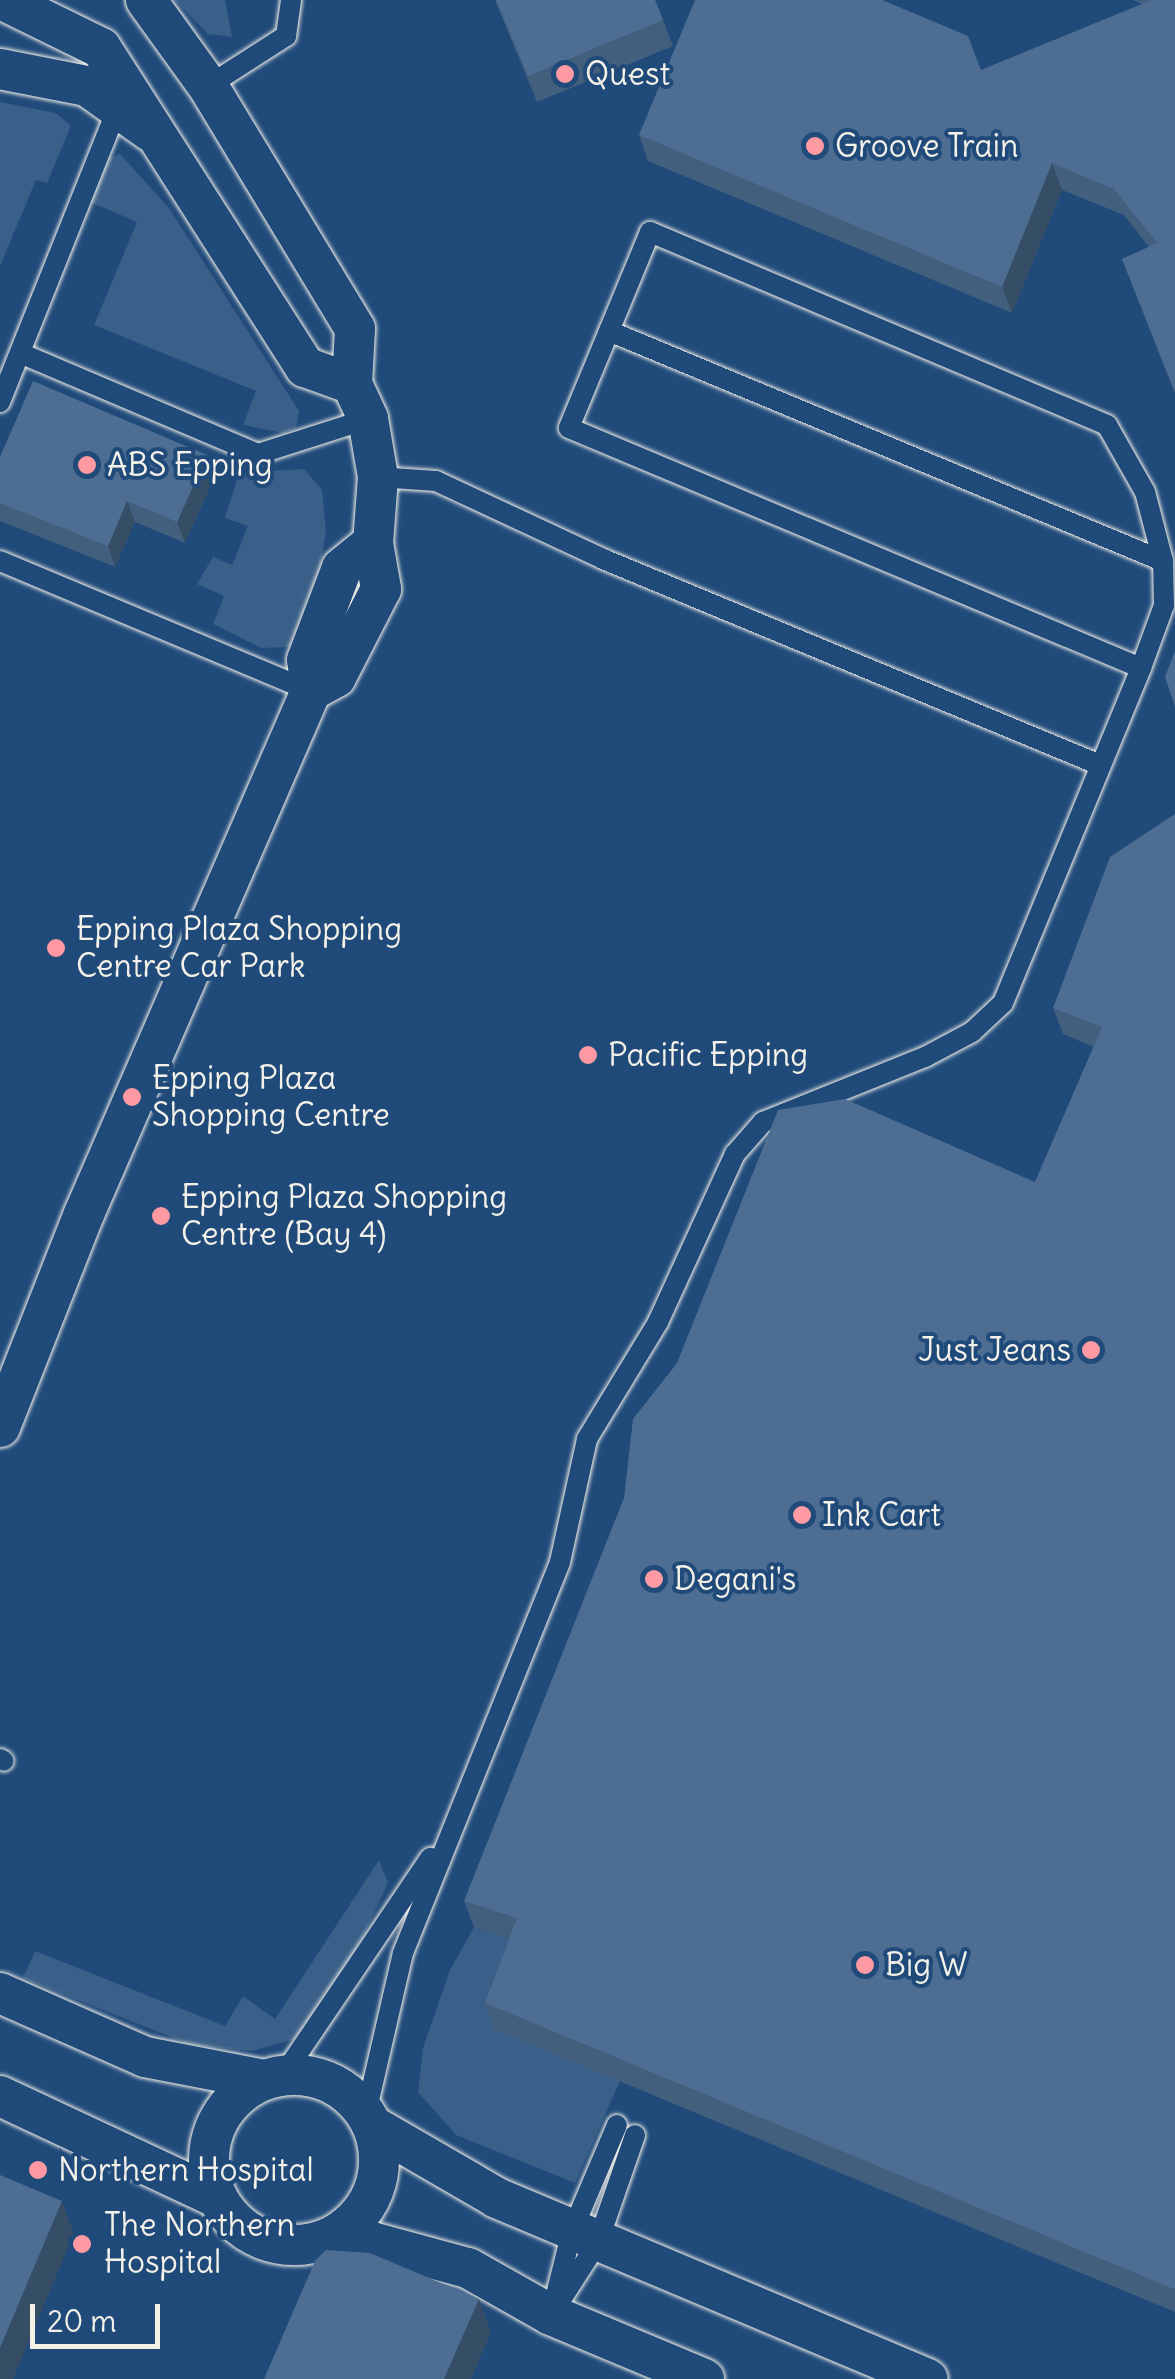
<!DOCTYPE html>
<html>
<head>
<meta charset="utf-8">
<style>
	body { margin:0 }
	#map { position:relative; width:1175px; height:2379px; overflow:hidden; background:#1f4a7a; font-family:Delius,sans-serif }
	div>[style] { position:absolute }
	.green>* { inset:0; background:#3a5f88 }
	.roads { filter:drop-shadow(0 0 2px #f4f1e8) drop-shadow(0 0 2px #f4f1e8) }
	.service>* { height:20px; margin:-10px; padding:0 10px; transform-origin:10px; border-radius:10px; background:#1f4a7a }
	.minor>* { height:40px; margin:-20px; padding:0 20px; transform-origin:20px; border-radius:20px; background:#1f4a7a }
	.minor>.ring { margin:-20px; padding:0; box-sizing:content-box; background:none; border:40px solid #1f4a7a; border-radius:50% }
	.wall>* { inset:0; background:#425f7e }
	.shaded-wall>* { inset:0; background:#364d66 }
	.building>* { inset:0; background:#4d6e92 }
	.dots>* { width:28px; height:28px; translate:-50% -50%; box-sizing:border-box; border:5px solid #1f4a7a; border-radius:50% }
	span { translate:-50% -50%; white-space:nowrap; text-align:center; line-height:1.15; -webkit-text-stroke:8px #1f4a7a; paint-order:stroke }
	.poi-label { font-size:32px; color:#f4f1e8 }
	.left { translate:0 -50%; text-align:left }
	.right { translate:-100% -50%; text-align:right }
	.scale { position:absolute; left:30px; top:2304px; width:130px; height:45px; box-sizing:border-box; border:5px solid #f4f1e8; border-top:0; padding-left:12px; font-size:30px; line-height:35px; white-space:nowrap; color:#f4f1e8; -webkit-text-stroke:8px #1f4a7a; paint-order:stroke }
</style>
</head>
<body>
<div id="map">
	<div class="green">
		<i style="clip-path:polygon(175px 0,225px 0,232px 37px,208px 34px)"></i>
		<i style="clip-path:polygon(0 102px,56px 113px,71px 126px,47px 183px,36px 180px,0 266px)"></i>
		<i style="clip-path:polygon(120px 154px,169px 208px,299px 411px,296px 428px,283px 433px,243px 425px,256px 391px,94px 325px,137px 222px,90px 202px,108px 158px)"></i>
		<i style="clip-path:polygon(304px 469px,322px 490px,326px 531px,317px 591px,291px 647px,261px 648px,213px 624px,224px 596px,197px 584px,213px 557px,232px 565px,248px 526px,225px 518px,239px 473px)"></i>
		<i style="clip-path:polygon(379px 1860px,388px 1883px,335px 1997px,307px 2036px,251px 2051px,189px 2044px,23px 1978px,35px 1951px,225px 2026px,243px 1996px,275px 2019px)"></i>
		<i style="clip-path:polygon(474px 1927px,526px 1944px,620px 2081px,575px 2183px,456px 2135px,418px 2092px,423px 2048px,450px 1970px)"></i>
	</div>
	<div class="roads">
		<div class="service">
			<i style="left:208px;top:86px;width:93px;rotate:-32.7deg"></i>
			<i style="left:286px;top:36px;width:36px;rotate:-82deg"></i>
			<i style="left:609px;top:331px;width:600px;rotate:22.55deg"></i>
			<i style="left:20px;top:353px;width:259px;rotate:23deg"></i>
			<i style="left:258px;top:454px;width:115px;rotate:-17.7deg"></i>
			<i style="left:0;top:402px;width:323px;rotate:-68.2deg"></i>
			<i style="left:378px;top:477px;width:58px;rotate:3.9deg"></i>
			<i style="left:436px;top:481px;width:184px;rotate:25deg"></i>
			<i style="left:603px;top:559px;width:538px;rotate:22.51deg"></i>
			<i style="left:0;top:561px;width:337px;rotate:22.7deg"></i>
			<i style="left:0;top:1759px;width:4px;rotate:27deg"></i>
			<i style="left:284px;top:2074px;width:261px;rotate:-55.9deg"></i>
			<i style="left:366px;top:2113px;width:164px;rotate:-77deg"></i>
			<i style="left:403px;top:1953px;width:421px;rotate:-68.1deg"></i>
			<i style="left:560px;top:1562px;width:126px;rotate:-77.6deg"></i>
			<i style="left:587px;top:1439px;width:137px;rotate:-58.7deg"></i>
			<i style="left:658px;top:1322px;width:185px;rotate:-65.4deg"></i>
			<i style="left:735px;top:1154px;width:43px;rotate:-48.8deg"></i>
			<i style="left:763px;top:1122px;width:175px;rotate:-21.9deg"></i>
			<i style="left:925px;top:1057px;width:53px;rotate:-28deg"></i>
			<i style="left:972px;top:1032px;width:42px;rotate:-43.1deg"></i>
			<i style="left:1003px;top:1003px;width:362px;rotate:-67.6deg"></i>
			<i style="left:1141px;top:668px;width:67px;rotate:-69.9deg"></i>
			<i style="left:1164px;top:605px;width:44px;rotate:-91.3deg"></i>
			<i style="left:1163px;top:561px;width:71px;rotate:-104.6deg"></i>
			<i style="left:1145px;top:492px;width:77px;rotate:-119.6deg"></i>
			<i style="left:1107px;top:425px;width:496px;rotate:-157.1deg"></i>
			<i style="left:650px;top:232px;width:212px;rotate:112.5deg"></i>
			<i style="left:569px;top:428px;width:620px;rotate:22.76deg"></i>
			<i style="left:560px;top:2301px;width:70px;rotate:-57.2deg"></i>
			<i style="left:598px;top:2242px;width:113px;rotate:-70.9deg"></i>
			<i style="left:551px;top:2315px;width:87px;rotate:-76deg"></i>
			<i style="left:572px;top:2231px;width:115px;rotate:-67deg"></i>
		</div>
		<div class="minor">
			<i style="left:3px;top:0;width:109px;rotate:26.1deg"></i>
			<i style="left:101px;top:48px;width:379px;rotate:57.4deg"></i>
			<i style="left:305px;top:367px;width:50px;rotate:19.9deg"></i>
			<i style="left:146px;top:0;width:106px;rotate:54.2deg"></i>
			<i style="left:208px;top:86px;width:284px;rotate:58.8deg"></i>
			<i style="left:355px;top:329px;width:55px;rotate:93.1deg"></i>
			<i style="left:352px;top:384px;width:38px;rotate:65deg"></i>
			<i style="left:368px;top:419px;width:59px;rotate:80.2deg"></i>
			<i style="left:378px;top:477px;width:66px;rotate:94.3deg"></i>
			<i style="left:373px;top:543px;width:47px;rotate:80.1deg"></i>
			<i style="left:381px;top:589px;width:99px;rotate:117.1deg"></i>
			<i style="left:336px;top:677px;width:29px;rotate:151deg"></i>
			<i style="left:0;top:69px;width:89px;rotate:11.1deg"></i>
			<i style="left:87px;top:86px;width:77px;rotate:35.5deg"></i>
			<i style="left:0;top:1427px;width:229px;rotate:-68.5deg"></i>
			<i style="left:84px;top:1214px;width:570px;rotate:-66.54deg"></i>
			<i style="left:311px;top:691px;width:31px;rotate:-97deg"></i>
			<i style="left:307px;top:660px;width:98px;rotate:-69.2deg"></i>
			<i style="left:342px;top:568px;width:40px;rotate:-39deg"></i>
			<i style="left:0;top:1993px;width:158px;rotate:23.8deg"></i>
			<i style="left:145px;top:2057px;width:121px;rotate:10.9deg"></i>
			<i class="ring" style="left:209px;top:2075px;width:130px;height:130px"></i>
			<i style="left:0;top:2096px;width:238px;rotate:25.1deg"></i>
			<i style="left:373px;top:2126px;width:143px;rotate:30.1deg"></i>
			<i style="left:497px;top:2198px;width:467px;rotate:22.8deg"></i>
			<i style="left:321px;top:2241px;width:51px;rotate:1.1deg"></i>
			<i style="left:372px;top:2242px;width:99px;rotate:15.2deg"></i>
			<i style="left:468px;top:2268px;width:95px;rotate:29.5deg"></i>
			<i style="left:551px;top:2315px;width:166px;rotate:22.7deg"></i>
		</div>
	</div>
	<div class="wall">
		<i style="clip-path:polygon(495px 0,655px 0,673px 46px,537px 102px)"></i>
		<i style="clip-path:polygon(1133px 0,1175px 0,1175px 394px,1122px 259px,1149px 247px,1124px 215px,1062px 190px,1012px 313px,648px 161px,639px 135px,981px 70px,1142px 4px)"></i>
		<i style="clip-path:polygon(0 457px,215px 476px,185px 543px,135px 522px,115px 567px,0 521px)"></i>
		<i style="clip-path:polygon(1175px 814px,1175px 2312px,494px 2029px,485px 2003px,509px 1939px,474px 1927px,464px 1901px,1035px 1182px,1094px 1047px,1063px 1034px,1053px 1008px)"></i>
	</div>
	<div class="shaded-wall">
		<i style="clip-path:polygon(1052px 163px,1062px 190px,1012px 313px,1002px 287px)"></i>
		<i style="clip-path:polygon(207px 455px,215px 476px,185px 543px,177px 522px)"></i>
		<i style="clip-path:polygon(127px 501px,135px 522px,115px 567px,108px 546px)"></i>
		<i style="clip-path:polygon(62px 2201px,74px 2234px,13px 2379px,0 2379px,0 2348px)"></i>
		<i style="clip-path:polygon(479px 2299px,491px 2332px,471px 2379px,444px 2379px)"></i>
	</div>
	<div class="building">
		<i style="clip-path:polygon(496px 0,655px 0,663px 20px,528px 76px)"></i>
		<i style="clip-path:polygon(695px 0,882px 0,968px 36px,981px 70px,1152px 0,1175px 0,1175px 392px,1122px 259px,1157px 243px,1114px 189px,1052px 163px,1002px 287px,639px 135px)"></i>
		<i style="clip-path:polygon(33px 381px,207px 455px,177px 522px,127px 501px,108px 546px,0 503px,0 457px)"></i>
		<i style="clip-path:polygon(1175px 651px,1175px 706px,1165px 677px)"></i>
		<i style="clip-path:polygon(1175px 814px,1175px 2288px,1174px 2289px,485px 2003px,517px 1918px,464px 1901px,624px 1498px,633px 1419px,677px 1363px,778px 1110px,845px 1099px,1035px 1182px,1102px 1027px,1053px 1008px,1110px 857px)"></i>
		<i style="clip-path:polygon(0 2175px,62px 2201px,0 2348px)"></i>
		<i style="clip-path:polygon(326px 2250px,370px 2253px,479px 2299px,444px 2379px,264px 2379px,315px 2261px)"></i>
	</div>
	<div class="dots">
		<i style="left:565px;top:74px;background:#ff9aa2"></i>
		<i style="left:815px;top:146px;background:#ff9aa2"></i>
		<i style="left:87px;top:465px;background:#ff9aa2"></i>
		<i style="left:56px;top:948px;background:#ff9aa2"></i>
		<i style="left:588px;top:1055px;background:#ff9aa2"></i>
		<i style="left:132px;top:1097px;background:#ff9aa2"></i>
		<i style="left:161px;top:1216px;background:#ff9aa2"></i>
		<i style="left:1091px;top:1350px;background:#ff9aa2"></i>
		<i style="left:802px;top:1515px;background:#ff9aa2"></i>
		<i style="left:654px;top:1579px;background:#ff9aa2"></i>
		<i style="left:865px;top:1965px;background:#ff9aa2"></i>
		<i style="left:38px;top:2170px;background:#ff9aa2"></i>
		<i style="left:82px;top:2244px;background:#ff9aa2"></i>
	</div>
	<div class="poi-label">
		<span class="left" style="left:585px;top:74px">Quest</span>
		<span class="left" style="left:835px;top:146px">Groove Train</span>
		<span class="left" style="left:107px;top:465px">ABS Epping</span>
		<span class="left" style="left:76px;top:948px">Epping Plaza Shopping<br>Centre Car Park</span>
		<span class="left" style="left:608px;top:1055px">Pacific Epping</span>
		<span class="left" style="left:152px;top:1097px">Epping Plaza<br>Shopping Centre</span>
		<span class="left" style="left:181px;top:1216px">Epping Plaza Shopping<br>Centre (Bay 4)</span>
		<span class="right" style="left:1071px;top:1350px">Just Jeans</span>
		<span class="left" style="left:822px;top:1515px">Ink Cart</span>
		<span class="left" style="left:674px;top:1579px">Degani's</span>
		<span class="left" style="left:885px;top:1965px">Big W</span>
		<span class="left" style="left:58px;top:2170px">Northern Hospital</span>
		<span class="left" style="left:104px;top:2244px">The Northern<br>Hospital</span>
	</div>
	<div class="scale">20 m</div>
</div>
</body>
</html>
